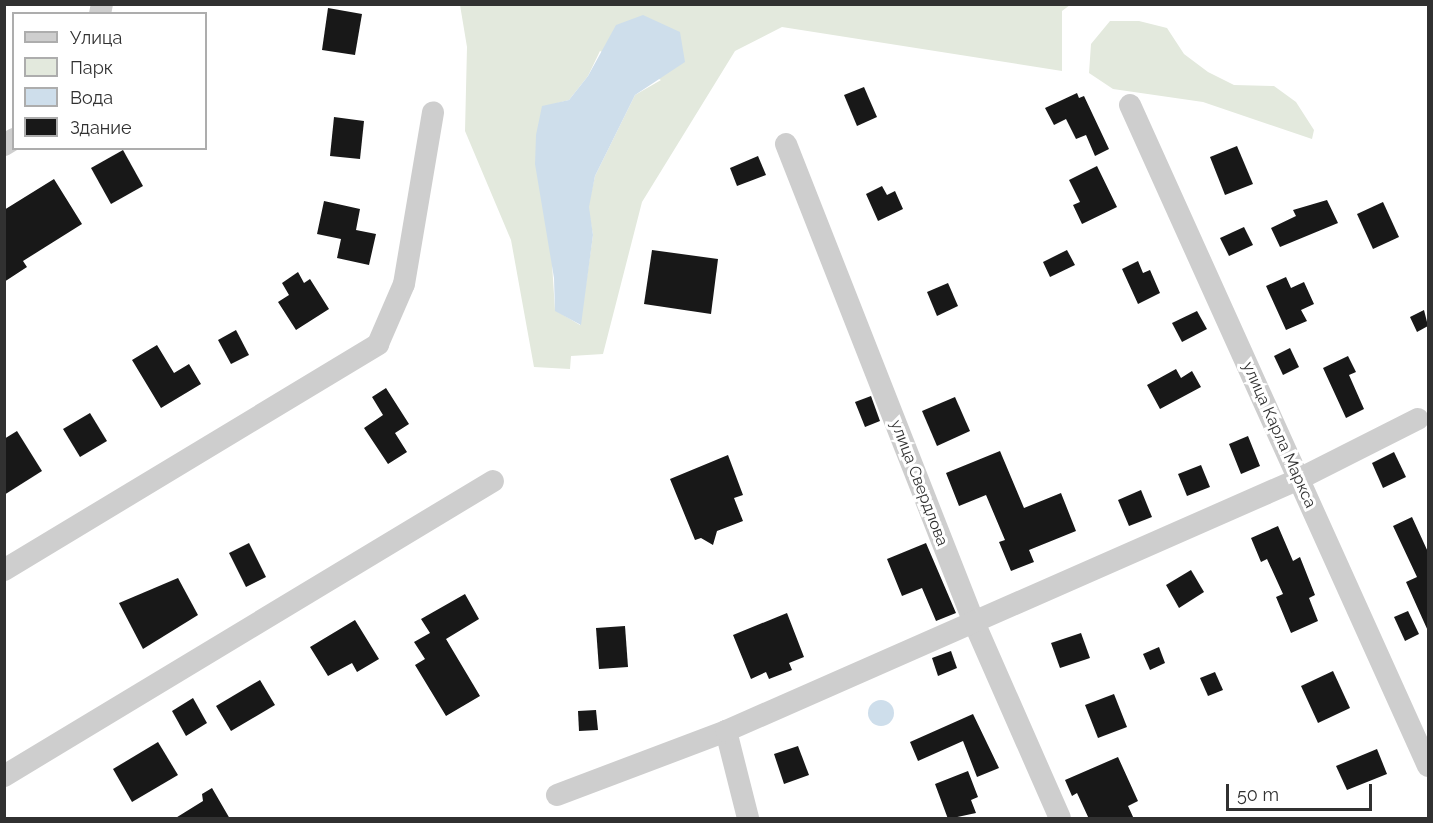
<!DOCTYPE html>
<html>
<head>
<meta charset="utf-8">
<style>
	body { margin:0 }
	#map { position:relative; width:1433px; height:823px; overflow:hidden; background:#fff; font-family:Raleway,sans-serif }
	div>[style] { position:absolute }
	.green>* { inset:0; background:#e3e9dd }
	.water>* { inset:0; background:#cedeeb }
	.round { border-radius:50% }
	.building>* { inset:0; background:#181818 }
	.street>* { height:22px; margin:-11px; padding:0 11px; transform-origin:11px; border-radius:11px; background:#cecece }
	span { translate:-50% -50%; white-space:nowrap; text-align:center; line-height:1.15; -webkit-text-stroke:6px #fff; paint-order:stroke }
	.street-label { font-size:16px; color:#313131 }
	.frame { position:absolute; inset:0; border:6px solid #313131; pointer-events:none }
	.legend { position:absolute; left:12px; top:12px; width:195px; height:138px; box-sizing:border-box; background:#fff; border:2px solid #adadad; margin:0; padding:8px 10px; list-style:none; font-size:18px; color:#313131 }
	.legend li { display:flex; align-items:center; gap:12px; height:30px }
	.legend b { width:30px; border:2px solid #adadad }
	.scale { position:absolute; left:1226px; top:784px; width:146px; height:27px; box-sizing:border-box; border:3px solid #313131; border-top:0; padding-left:8px; font-size:18px; line-height:21px; white-space:nowrap; color:#313131; -webkit-text-stroke:4px #fff; paint-order:stroke }
</style>
</head>
<body>
<div id="map">
	<div class="green">
		<i style="clip-path:polygon(evenodd,460px 5px,1070px 5px,1062px 11px,1062px 71px,782px 27px,735px 51px,642px 202px,603px 354px,571px 356px,570px 369px,534px 367px,511px 240px,465px 131px,467px 47px,460px 5px,600px 51px,661px 80px,635px 95px,595px 176px,588px 207px,593px 235px,580px 325px,555px 310px,542px 107px,569px 100px,588px 76px,600px 51px)"></i>
		<i style="clip-path:polygon(1110px 21px,1139px 21px,1167px 28px,1184px 54px,1208px 72px,1234px 85px,1274px 86px,1296px 102px,1314px 130px,1312px 139px,1203px 102px,1113px 89px,1089px 73px,1091px 44px)"></i>
	</div>
	<div class="water">
		<i style="clip-path:polygon(643px 15px,680px 32px,685px 62px,635px 95px,595px 176px,589px 207px,593px 235px,581px 325px,555px 311px,554px 278px,535px 164px,536px 135px,542px 106px,569px 100px,588px 76px,616px 25px)"></i>
		<i class="round" style="left:868px;top:700px;width:26px;height:26px"></i>
	</div>
	<div class="building">
		<i style="clip-path:polygon(328px 8px,362px 14px,355px 55px,322px 50px)"></i>
		<i style="clip-path:polygon(864px 87px,877px 117px,857px 126px,844px 95px)"></i>
		<i style="clip-path:polygon(1077px 93px,1079px 98px,1084px 96px,1109px 149px,1095px 156px,1086px 135px,1076px 139px,1066px 119px,1054px 125px,1045px 108px)"></i>
		<i style="clip-path:polygon(334px 117px,364px 121px,360px 159px,330px 156px)"></i>
		<i style="clip-path:polygon(1237px 146px,1253px 184px,1225px 195px,1210px 157px)"></i>
		<i style="clip-path:polygon(123px 150px,143px 186px,111px 204px,91px 168px)"></i>
		<i style="clip-path:polygon(758px 156px,766px 175px,737px 186px,730px 168px)"></i>
		<i style="clip-path:polygon(1097px 166px,1117px 207px,1082px 224px,1073px 205px,1080px 202px,1069px 180px)"></i>
		<i style="clip-path:polygon(54px 179px,82px 224px,23px 261px,27px 267px,4px 282px,4px 210px)"></i>
		<i style="clip-path:polygon(882px 186px,887px 195px,895px 191px,903px 209px,878px 221px,866px 194px)"></i>
		<i style="clip-path:polygon(1327px 200px,1338px 223px,1280px 247px,1271px 228px,1296px 216px,1293px 210px)"></i>
		<i style="clip-path:polygon(324px 201px,360px 209px,356px 230px,376px 234px,369px 265px,337px 258px,341px 239px,317px 234px)"></i>
		<i style="clip-path:polygon(1383px 202px,1399px 237px,1373px 249px,1357px 214px)"></i>
		<i style="clip-path:polygon(1244px 227px,1253px 245px,1229px 256px,1220px 238px)"></i>
		<i style="clip-path:polygon(652px 250px,718px 259px,711px 314px,644px 304px)"></i>
		<i style="clip-path:polygon(1067px 250px,1075px 265px,1050px 277px,1043px 262px)"></i>
		<i style="clip-path:polygon(1138px 261px,1143px 273px,1150px 270px,1160px 293px,1138px 304px,1122px 269px)"></i>
		<i style="clip-path:polygon(298px 272px,304px 283px,310px 279px,329px 309px,296px 330px,278px 302px,289px 295px,282px 283px)"></i>
		<i style="clip-path:polygon(1286px 277px,1291px 288px,1304px 282px,1314px 304px,1301px 310px,1307px 321px,1286px 330px,1266px 286px)"></i>
		<i style="clip-path:polygon(948px 283px,958px 306px,937px 316px,927px 292px)"></i>
		<i style="clip-path:polygon(1424px 310px,1428px 326px,1417px 332px,1410px 317px)"></i>
		<i style="clip-path:polygon(1197px 311px,1207px 329px,1182px 342px,1172px 323px)"></i>
		<i style="clip-path:polygon(236px 330px,249px 355px,231px 364px,218px 340px)"></i>
		<i style="clip-path:polygon(157px 345px,174px 373px,189px 364px,201px 384px,161px 408px,132px 360px)"></i>
		<i style="clip-path:polygon(1290px 348px,1299px 367px,1283px 375px,1274px 356px)"></i>
		<i style="clip-path:polygon(1348px 356px,1356px 372px,1349px 375px,1364px 409px,1346px 418px,1323px 368px)"></i>
		<i style="clip-path:polygon(1176px 369px,1181px 378px,1192px 371px,1201px 387px,1160px 409px,1147px 385px)"></i>
		<i style="clip-path:polygon(386px 388px,409px 424px,395px 433px,407px 452px,388px 464px,364px 428px,383px 415px,372px 397px)"></i>
		<i style="clip-path:polygon(871px 396px,880px 421px,865px 427px,855px 402px)"></i>
		<i style="clip-path:polygon(955px 397px,970px 431px,937px 446px,922px 411px)"></i>
		<i style="clip-path:polygon(90px 413px,107px 441px,80px 457px,63px 429px)"></i>
		<i style="clip-path:polygon(17px 431px,42px 471px,4px 495px,4px 439px)"></i>
		<i style="clip-path:polygon(1248px 436px,1260px 466px,1241px 474px,1229px 444px)"></i>
		<i style="clip-path:polygon(1000px 451px,1024px 508px,1061px 493px,1076px 531px,1029px 550px,1034px 562px,1011px 571px,999px 542px,1005px 540px,986px 495px,959px 506px,946px 473px)"></i>
		<i style="clip-path:polygon(1394px 452px,1406px 477px,1383px 488px,1372px 463px)"></i>
		<i style="clip-path:polygon(728px 455px,743px 495px,734px 498px,743px 521px,717px 531px,713px 545px,701px 538px,695px 540px,670px 479px)"></i>
		<i style="clip-path:polygon(1201px 465px,1210px 487px,1187px 496px,1178px 474px)"></i>
		<i style="clip-path:polygon(1141px 490px,1152px 517px,1129px 526px,1118px 500px)"></i>
		<i style="clip-path:polygon(1412px 517px,1428px 552px,1428px 631px,1406px 582px,1417px 577px,1393px 526px)"></i>
		<i style="clip-path:polygon(1278px 526px,1293px 561px,1300px 557px,1315px 595px,1309px 598px,1318px 621px,1291px 633px,1276px 597px,1283px 594px,1267px 559px,1261px 562px,1251px 538px)"></i>
		<i style="clip-path:polygon(249px 543px,266px 577px,246px 587px,229px 553px)"></i>
		<i style="clip-path:polygon(926px 543px,956px 613px,936px 621px,922px 588px,902px 596px,887px 559px)"></i>
		<i style="clip-path:polygon(1191px 570px,1204px 592px,1179px 608px,1166px 585px)"></i>
		<i style="clip-path:polygon(178px 578px,198px 615px,143px 649px,119px 603px)"></i>
		<i style="clip-path:polygon(465px 594px,479px 619px,446px 639px,480px 696px,446px 716px,415px 665px,425px 659px,414px 642px,430px 633px,421px 619px)"></i>
		<i style="clip-path:polygon(1408px 611px,1419px 634px,1405px 641px,1394px 617px)"></i>
		<i style="clip-path:polygon(787px 613px,804px 657px,789px 663px,792px 670px,769px 679px,766px 672px,751px 679px,733px 635px)"></i>
		<i style="clip-path:polygon(355px 620px,379px 659px,357px 672px,352px 663px,328px 676px,310px 647px)"></i>
		<i style="clip-path:polygon(625px 626px,628px 667px,599px 669px,596px 628px)"></i>
		<i style="clip-path:polygon(1081px 633px,1090px 658px,1060px 668px,1051px 643px)"></i>
		<i style="clip-path:polygon(1159px 647px,1165px 663px,1150px 670px,1143px 654px)"></i>
		<i style="clip-path:polygon(951px 651px,957px 668px,938px 676px,932px 658px)"></i>
		<i style="clip-path:polygon(1333px 671px,1350px 708px,1318px 723px,1301px 686px)"></i>
		<i style="clip-path:polygon(1215px 672px,1223px 690px,1208px 696px,1200px 678px)"></i>
		<i style="clip-path:polygon(260px 680px,275px 705px,231px 731px,216px 706px)"></i>
		<i style="clip-path:polygon(1114px 694px,1127px 727px,1098px 738px,1085px 705px)"></i>
		<i style="clip-path:polygon(193px 698px,207px 723px,186px 736px,172px 711px)"></i>
		<i style="clip-path:polygon(596px 710px,598px 730px,579px 731px,578px 711px)"></i>
		<i style="clip-path:polygon(973px 714px,999px 768px,977px 777px,963px 741px,918px 761px,910px 742px)"></i>
		<i style="clip-path:polygon(158px 742px,178px 775px,132px 802px,113px 769px)"></i>
		<i style="clip-path:polygon(798px 746px,809px 775px,784px 784px,774px 754px)"></i>
		<i style="clip-path:polygon(1377px 749px,1387px 774px,1347px 790px,1336px 766px)"></i>
		<i style="clip-path:polygon(1118px 757px,1138px 801px,1128px 806px,1134px 819px,1089px 819px,1077px 793px,1072px 796px,1065px 780px)"></i>
		<i style="clip-path:polygon(968px 771px,978px 797px,971px 800px,976px 813px,948px 819px,935px 784px)"></i>
		<i style="clip-path:polygon(212px 788px,230px 819px,174px 819px,203px 801px,202px 794px)"></i>
	</div>
	<div class="street">
		<i style="left:100px;top:14px;width:10px;rotate:-79deg"></i>
		<i style="left:1130px;top:105px;width:725px;rotate:65.73deg"></i>
		<i style="left:786px;top:144px;width:511px;rotate:68.55deg"></i>
		<i style="left:973px;top:620px;width:216px;rotate:66.3deg"></i>
		<i style="left:4px;top:145px;width:12px;rotate:-31deg"></i>
		<i style="left:4px;top:570px;width:437px;rotate:-31.1deg"></i>
		<i style="left:378px;top:344px;width:65px;rotate:-66.6deg"></i>
		<i style="left:404px;top:284px;width:174px;rotate:-80.4deg"></i>
		<i style="left:726px;top:731px;width:90px;rotate:75.8deg"></i>
		<i style="left:4px;top:776px;width:571px;rotate:-31.1deg"></i>
		<i style="left:557px;top:795px;width:181px;rotate:-20.7deg"></i>
		<i style="left:726px;top:731px;width:626px;rotate:-23.74deg"></i>
		<i style="left:1299px;top:479px;width:133px;rotate:-26.8deg"></i>
	</div>
	<div class="street-label">
		<span style="left:1279px;top:435px;rotate:66deg">улица Карла Маркса</span>
		<span style="left:919px;top:483px;rotate:69deg">улица Свердлова</span>
	</div>
	<div class="frame"></div>
	<ul class="legend">
	<li><b style="height:8px;background:#cecece"></b>Улица</li>
	<li><b style="height:16px;background:#e3e9dd"></b>Парк</li>
	<li><b style="height:16px;background:#cedeeb"></b>Вода</li>
	<li><b style="height:16px;background:#181818"></b>Здание</li>
	</ul>
	<div class="scale">50 m</div>
</div>
</body>
</html>
